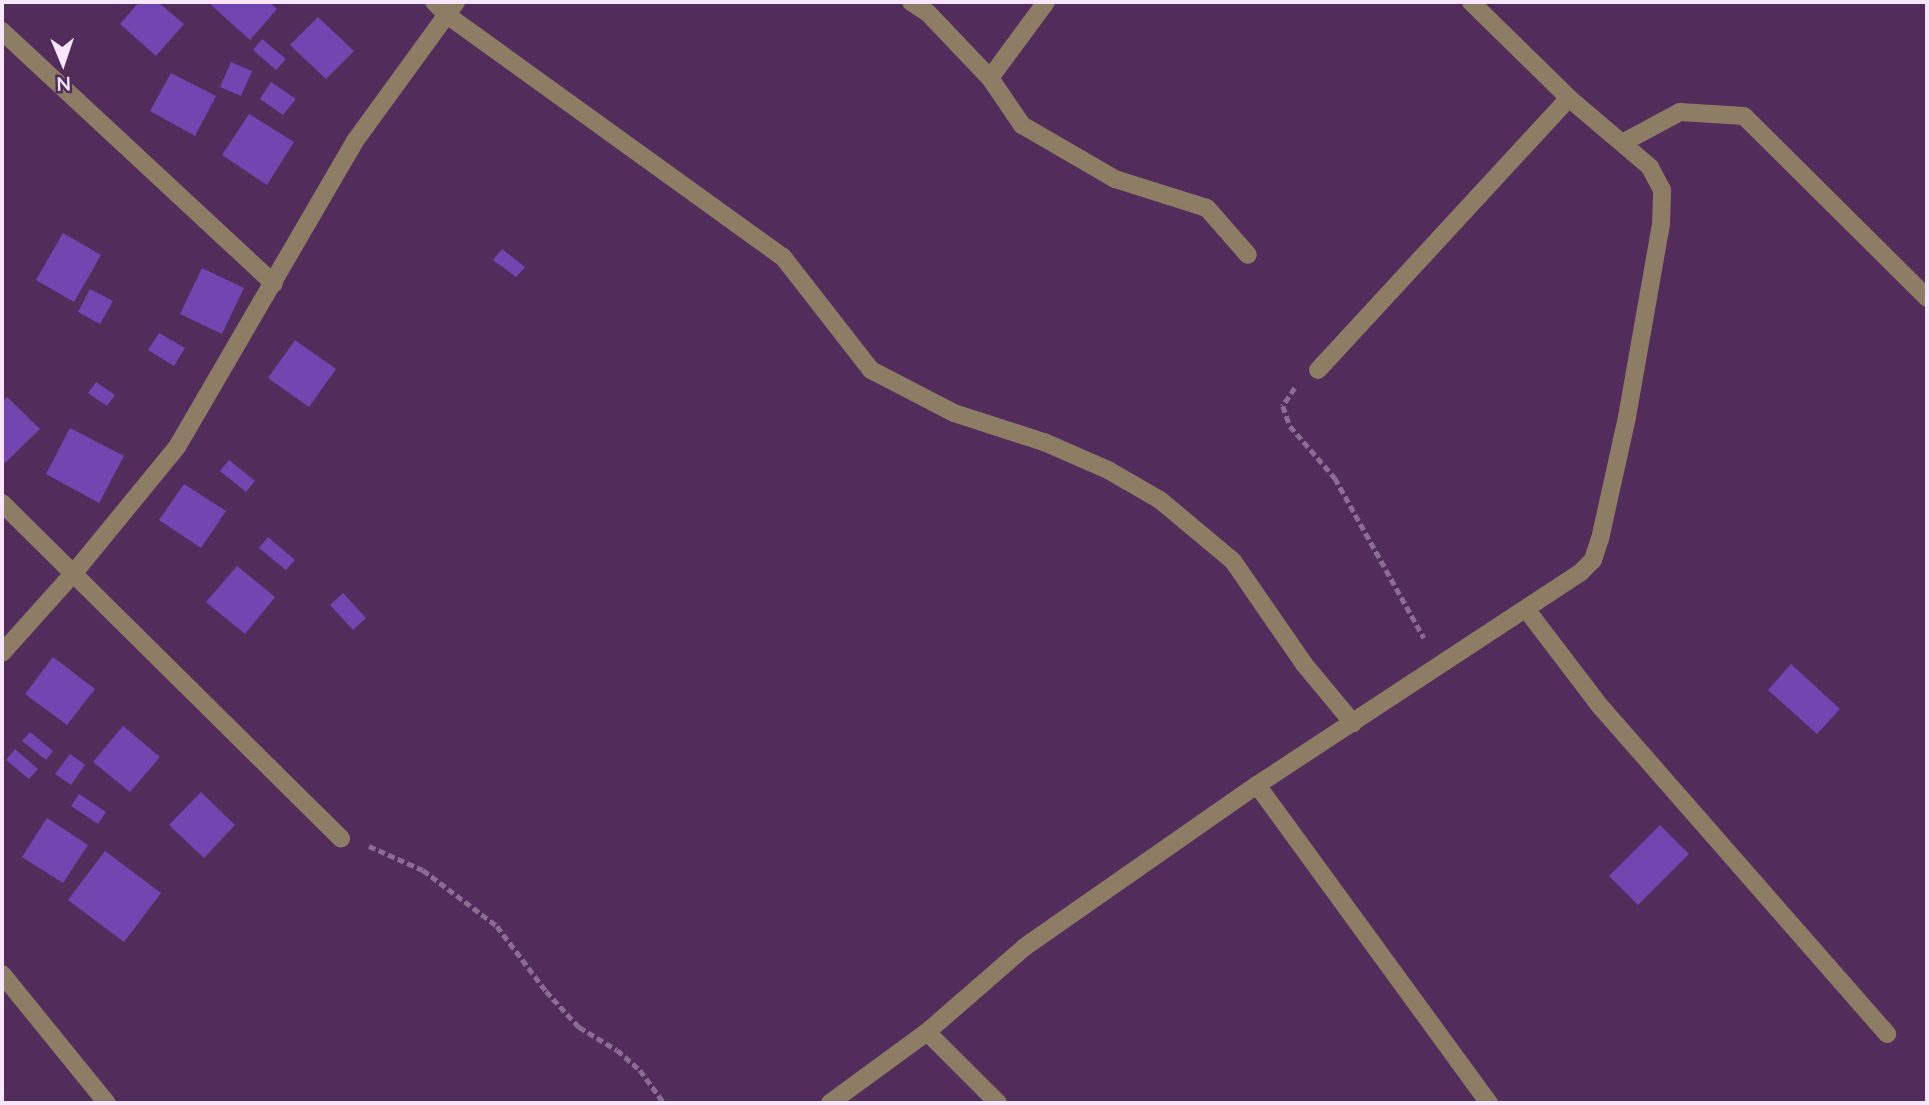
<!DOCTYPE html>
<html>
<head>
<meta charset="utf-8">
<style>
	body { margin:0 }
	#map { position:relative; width:1929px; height:1105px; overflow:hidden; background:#522c5b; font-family:Lato,sans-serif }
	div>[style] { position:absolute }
	.building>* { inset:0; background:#7245b1 }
	.path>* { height:4.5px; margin-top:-2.25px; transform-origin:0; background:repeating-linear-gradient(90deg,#8b6c93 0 7px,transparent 0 10.5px) }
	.minor>* { height:18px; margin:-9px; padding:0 9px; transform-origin:9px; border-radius:9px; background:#8c7d64 }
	span { translate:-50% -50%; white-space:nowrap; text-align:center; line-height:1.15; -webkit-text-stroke:7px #522c5b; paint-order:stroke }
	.frame { position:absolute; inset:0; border:4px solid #f8e6fd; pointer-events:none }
	.north { position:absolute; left:28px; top:28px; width:70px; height:70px; -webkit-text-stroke:5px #522c5b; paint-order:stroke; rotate:178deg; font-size:19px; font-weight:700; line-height:28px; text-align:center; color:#f8e6fd }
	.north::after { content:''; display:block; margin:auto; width:24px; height:32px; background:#f8e6fd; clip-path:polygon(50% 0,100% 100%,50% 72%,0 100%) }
</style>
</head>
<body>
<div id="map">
	<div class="building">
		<i style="clip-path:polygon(139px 2px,158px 2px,184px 24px,156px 56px,120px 24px)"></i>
		<i style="clip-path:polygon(214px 2px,269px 2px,277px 9px,250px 40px,211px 5px)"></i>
		<i style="clip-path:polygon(318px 17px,354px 51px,326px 79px,290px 45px)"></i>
		<i style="clip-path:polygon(262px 39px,286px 59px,276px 70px,253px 50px)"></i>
		<i style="clip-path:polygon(231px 62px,252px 71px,241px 96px,220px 87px)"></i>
		<i style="clip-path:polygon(171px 73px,216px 96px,195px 136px,150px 111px)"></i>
		<i style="clip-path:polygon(271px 82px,296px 99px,283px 115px,260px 99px)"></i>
		<i style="clip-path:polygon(249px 114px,294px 142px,267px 185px,222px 155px)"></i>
		<i style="clip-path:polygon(63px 233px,101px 255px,74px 302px,36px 280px)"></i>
		<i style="clip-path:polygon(502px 249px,525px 267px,516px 277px,493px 260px)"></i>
		<i style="clip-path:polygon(202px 268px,244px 288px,222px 334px,180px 314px)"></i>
		<i style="clip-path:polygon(90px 289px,113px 301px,100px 324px,78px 312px)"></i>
		<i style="clip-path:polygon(159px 333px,185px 348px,174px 366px,148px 350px)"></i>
		<i style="clip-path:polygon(295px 340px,336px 369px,309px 407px,268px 378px)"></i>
		<i style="clip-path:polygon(96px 382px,115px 395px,107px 406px,88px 393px)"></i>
		<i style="clip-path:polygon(7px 397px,40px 429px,5px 463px,2px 459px,2px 402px)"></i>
		<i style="clip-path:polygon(70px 428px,124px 456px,99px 503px,46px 474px)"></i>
		<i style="clip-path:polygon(229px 460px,255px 481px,246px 492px,220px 471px)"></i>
		<i style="clip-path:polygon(184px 484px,226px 511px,201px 548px,159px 520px)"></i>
		<i style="clip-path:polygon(268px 537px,295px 560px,286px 570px,259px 548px)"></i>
		<i style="clip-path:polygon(237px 566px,275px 597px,245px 634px,206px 602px)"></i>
		<i style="clip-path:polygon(343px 593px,366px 618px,353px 630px,330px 605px)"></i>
		<i style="clip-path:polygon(53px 657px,95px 689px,67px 725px,25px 694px)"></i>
		<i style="clip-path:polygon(1791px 664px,1840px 709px,1817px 734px,1768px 690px)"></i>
		<i style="clip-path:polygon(123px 726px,160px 757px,130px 792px,93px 762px)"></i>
		<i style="clip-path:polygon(30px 732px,53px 751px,46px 760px,22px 741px)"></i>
		<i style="clip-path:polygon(15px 749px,38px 769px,29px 779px,6px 760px)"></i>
		<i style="clip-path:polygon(70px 754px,85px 765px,71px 785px,55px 774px)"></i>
		<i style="clip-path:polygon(201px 792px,235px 825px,204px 858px,169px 825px)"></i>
		<i style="clip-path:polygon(79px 794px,106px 812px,98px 824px,71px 806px)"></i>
		<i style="clip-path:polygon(47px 818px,88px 845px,63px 883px,22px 857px)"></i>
		<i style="clip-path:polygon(1660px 825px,1689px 854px,1638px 905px,1609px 876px)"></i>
		<i style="clip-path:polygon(105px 851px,161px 893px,124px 942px,68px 900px)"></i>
	</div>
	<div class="path">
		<i style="left:1295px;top:388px;width:22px;rotate:124deg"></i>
		<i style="left:1283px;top:406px;width:21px;rotate:71deg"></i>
		<i style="left:1290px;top:426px;width:69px;rotate:49.1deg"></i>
		<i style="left:1335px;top:478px;width:183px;rotate:60.9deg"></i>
		<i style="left:369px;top:846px;width:59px;rotate:24deg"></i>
		<i style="left:423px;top:870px;width:93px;rotate:37.1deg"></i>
		<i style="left:497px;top:926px;width:81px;rotate:53deg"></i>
		<i style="left:546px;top:991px;width:49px;rotate:47.5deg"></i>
		<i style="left:579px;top:1027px;width:44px;rotate:31.2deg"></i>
		<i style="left:617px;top:1050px;width:30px;rotate:41deg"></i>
		<i style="left:640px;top:1070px;width:41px;rotate:54deg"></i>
	</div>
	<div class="minor">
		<i style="left:434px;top:2px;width:18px;rotate:45deg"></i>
		<i style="left:447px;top:15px;width:414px;rotate:35.8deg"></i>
		<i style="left:783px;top:257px;width:143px;rotate:52.1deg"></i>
		<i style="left:871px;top:370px;width:93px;rotate:27.4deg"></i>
		<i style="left:954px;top:413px;width:95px;rotate:17.9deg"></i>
		<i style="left:1044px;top:442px;width:70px;rotate:23.6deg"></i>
		<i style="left:1108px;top:470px;width:60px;rotate:30deg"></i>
		<i style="left:1160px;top:500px;width:95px;rotate:39.9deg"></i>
		<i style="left:1233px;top:561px;width:125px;rotate:55.4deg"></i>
		<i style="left:1304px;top:664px;width:77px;rotate:50.3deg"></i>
		<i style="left:911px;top:2px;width:20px;rotate:33deg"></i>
		<i style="left:928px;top:13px;width:90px;rotate:46.4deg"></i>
		<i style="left:990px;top:78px;width:57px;rotate:55.8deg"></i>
		<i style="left:1022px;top:125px;width:108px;rotate:30.1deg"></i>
		<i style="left:1115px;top:179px;width:96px;rotate:17.5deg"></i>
		<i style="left:1207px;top:208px;width:62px;rotate:48.9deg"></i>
		<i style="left:2px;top:31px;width:371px;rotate:42.9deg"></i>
		<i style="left:990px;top:78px;width:94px;rotate:-53.6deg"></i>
		<i style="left:1624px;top:142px;width:64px;rotate:-28.2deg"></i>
		<i style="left:1680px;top:112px;width:64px;rotate:3.6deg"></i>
		<i style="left:1744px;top:116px;width:258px;rotate:44.8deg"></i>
		<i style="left:1318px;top:370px;width:370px;rotate:-47.3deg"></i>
		<i style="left:2px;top:503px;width:477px;rotate:44.7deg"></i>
		<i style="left:1526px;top:609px;width:122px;rotate:52.7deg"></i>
		<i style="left:1600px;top:706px;width:436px;rotate:48.8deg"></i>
		<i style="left:2px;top:653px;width:106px;rotate:-48.1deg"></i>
		<i style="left:73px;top:574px;width:164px;rotate:-50.7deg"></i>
		<i style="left:177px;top:447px;width:354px;rotate:-59.8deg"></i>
		<i style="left:355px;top:141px;width:172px;rotate:-54deg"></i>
		<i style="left:1257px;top:785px;width:394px;rotate:53.9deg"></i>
		<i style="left:2px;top:974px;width:166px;rotate:50.9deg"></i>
		<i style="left:927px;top:1032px;width:100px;rotate:45deg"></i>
		<i style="left:830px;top:1103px;width:120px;rotate:-36.2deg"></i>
		<i style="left:927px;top:1032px;width:131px;rotate:-41deg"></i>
		<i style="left:1026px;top:946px;width:282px;rotate:-34.9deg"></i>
		<i style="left:1257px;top:785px;width:388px;rotate:-33.3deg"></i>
		<i style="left:1581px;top:572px;width:17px;rotate:-45deg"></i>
		<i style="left:1593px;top:560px;width:22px;rotate:-72deg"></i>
		<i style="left:1600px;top:539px;width:125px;rotate:-77.5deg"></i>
		<i style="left:1627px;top:417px;width:196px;rotate:-80deg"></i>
		<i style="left:1661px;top:224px;width:34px;rotate:-88deg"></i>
		<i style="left:1662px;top:190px;width:26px;rotate:-118deg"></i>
		<i style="left:1650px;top:167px;width:106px;rotate:-139.6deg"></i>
		<i style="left:1569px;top:98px;width:137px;rotate:-135.6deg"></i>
	</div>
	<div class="frame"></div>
	<div class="north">N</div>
</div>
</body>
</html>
